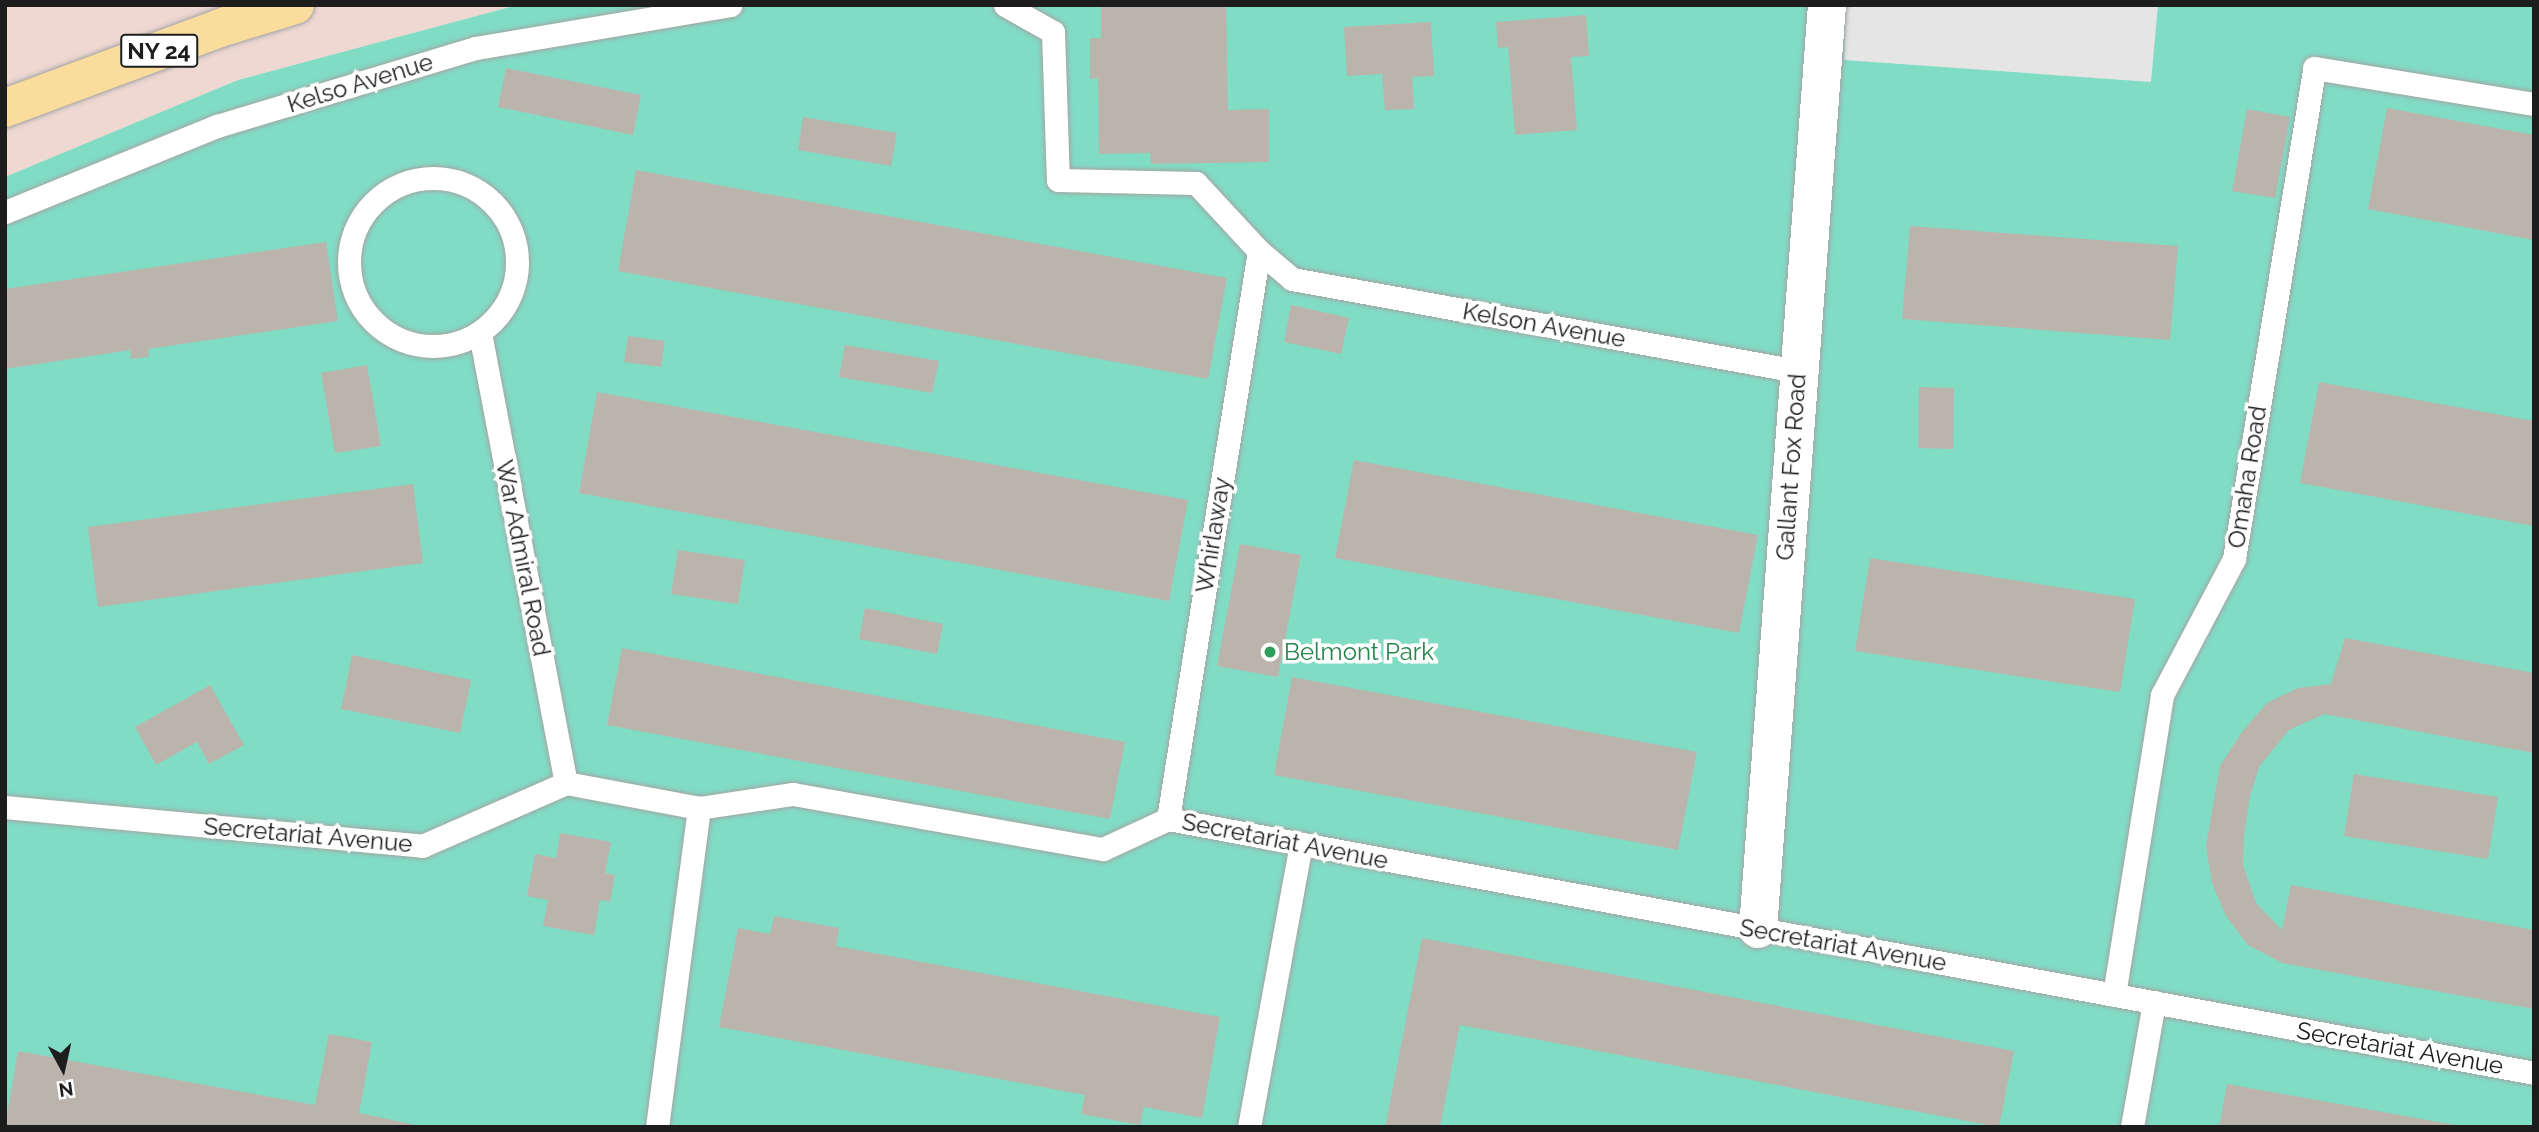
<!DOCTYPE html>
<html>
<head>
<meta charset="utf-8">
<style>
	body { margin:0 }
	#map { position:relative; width:2539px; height:1132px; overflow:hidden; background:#eeece3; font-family:Raleway,sans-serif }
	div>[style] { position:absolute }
	.commercial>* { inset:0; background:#efd7d2 }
	.pitch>* { inset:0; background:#81dcc4 }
	.parking>* { inset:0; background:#e5e5e5 }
	.building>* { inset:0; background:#bbb4ac }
	.roads { filter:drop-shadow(0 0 2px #a4a4a4) drop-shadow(0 0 2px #a4a4a4) }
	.lane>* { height:23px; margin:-11.5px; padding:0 11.5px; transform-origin:11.5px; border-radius:11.5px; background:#fff }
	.lane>.ring { margin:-11.5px; padding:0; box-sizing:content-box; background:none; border:23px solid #fff; border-radius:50% }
	.street>* { height:38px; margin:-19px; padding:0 19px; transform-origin:19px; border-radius:19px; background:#fff }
	.primary>* { height:38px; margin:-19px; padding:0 19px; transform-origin:19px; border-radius:19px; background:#fadd9c }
	.dots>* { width:19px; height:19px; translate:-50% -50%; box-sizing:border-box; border:4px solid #fff; border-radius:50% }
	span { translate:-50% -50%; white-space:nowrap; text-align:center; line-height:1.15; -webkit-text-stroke:7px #fff; paint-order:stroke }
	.shield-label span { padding:2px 5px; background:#fff; border:2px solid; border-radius:5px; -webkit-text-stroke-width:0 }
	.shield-label { font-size:23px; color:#1d1d1d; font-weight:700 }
	.street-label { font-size:24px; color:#1d1d1d }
	.leisure-label { font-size:24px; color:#27864d }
	.left { translate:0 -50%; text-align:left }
	.frame { position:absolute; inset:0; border:7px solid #1d1d1d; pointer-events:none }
	.north { position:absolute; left:28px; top:1034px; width:70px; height:70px; -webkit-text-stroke:5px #fff; paint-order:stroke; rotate:172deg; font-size:19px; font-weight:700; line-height:28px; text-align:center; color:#1d1d1d }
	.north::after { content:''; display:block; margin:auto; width:24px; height:32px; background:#1d1d1d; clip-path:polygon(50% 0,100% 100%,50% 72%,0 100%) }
</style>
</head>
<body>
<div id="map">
	<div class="commercial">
		<i style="clip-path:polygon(5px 5px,517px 5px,238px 80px,5px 177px)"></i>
	</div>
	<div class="pitch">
		<i style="clip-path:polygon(517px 5px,2534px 5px,2534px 1127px,5px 1127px,5px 177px,238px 80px)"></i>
	</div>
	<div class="parking">
		<i style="clip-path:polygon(1846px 5px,2158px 5px,2151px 82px,1844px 60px)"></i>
	</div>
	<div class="building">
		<i style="clip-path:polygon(1101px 5px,1226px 5px,1228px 110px,1269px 109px,1269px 162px,1151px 164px,1150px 153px,1099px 154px,1098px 78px,1090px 79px,1090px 38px,1101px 38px)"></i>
		<i style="clip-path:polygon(1586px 15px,1589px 56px,1571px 57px,1577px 130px,1515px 135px,1508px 47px,1498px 48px,1496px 22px)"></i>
		<i style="clip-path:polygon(1431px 22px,1434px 76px,1412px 77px,1414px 109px,1385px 110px,1382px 74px,1347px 76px,1344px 27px)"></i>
		<i style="clip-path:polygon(506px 68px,641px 95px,633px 135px,498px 107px)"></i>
		<i style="clip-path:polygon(2387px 108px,2534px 135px,2534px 240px,2368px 209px)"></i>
		<i style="clip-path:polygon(2247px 109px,2290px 117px,2275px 198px,2232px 191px)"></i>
		<i style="clip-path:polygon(803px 117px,897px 133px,891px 166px,798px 150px)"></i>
		<i style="clip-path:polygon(636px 170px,1227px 278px,1208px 379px,618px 271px)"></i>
		<i style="clip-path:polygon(1910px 226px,2178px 246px,2170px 340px,1902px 319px)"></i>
		<i style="clip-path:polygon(326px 242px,338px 321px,148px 349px,149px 357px,131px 359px,130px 350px,5px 369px,5px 289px)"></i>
		<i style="clip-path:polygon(1291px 305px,1349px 318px,1341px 354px,1284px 342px)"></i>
		<i style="clip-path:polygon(628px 336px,665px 341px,661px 367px,624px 362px)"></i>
		<i style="clip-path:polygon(845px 345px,939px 361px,932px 393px,839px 377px)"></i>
		<i style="clip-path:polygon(367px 365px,381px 446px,335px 453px,321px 373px)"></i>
		<i style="clip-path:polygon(2319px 382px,2534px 421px,2534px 526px,2300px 483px)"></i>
		<i style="clip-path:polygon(1919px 387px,1954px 388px,1953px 449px,1918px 448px)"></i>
		<i style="clip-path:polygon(597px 392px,1188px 500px,1169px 601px,579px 493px)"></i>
		<i style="clip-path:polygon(1354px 460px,1758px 535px,1739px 633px,1335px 558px)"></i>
		<i style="clip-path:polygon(413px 484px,423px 563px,98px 607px,88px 527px)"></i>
		<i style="clip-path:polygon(1240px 544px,1301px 555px,1278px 677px,1217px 666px)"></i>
		<i style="clip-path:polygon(678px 550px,745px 560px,738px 604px,671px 594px)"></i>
		<i style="clip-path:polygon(1870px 558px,2135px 599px,2120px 692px,1855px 651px)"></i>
		<i style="clip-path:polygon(865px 608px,943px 624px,937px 654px,859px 639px)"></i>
		<i style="clip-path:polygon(2345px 638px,2534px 673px,2534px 753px,2324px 714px,2289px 730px,2259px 767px,2250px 796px,2244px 835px,2243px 865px,2256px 903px,2282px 930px,2291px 885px,2534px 930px,2534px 1009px,2282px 963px,2248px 945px,2226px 916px,2212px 883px,2206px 846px,2220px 766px,2242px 732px,2267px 703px,2298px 688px,2331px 684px)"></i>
		<i style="clip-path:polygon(622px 648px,1125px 742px,1110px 819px,607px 725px)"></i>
		<i style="clip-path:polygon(352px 655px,471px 680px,460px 733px,341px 709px)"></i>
		<i style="clip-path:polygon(1292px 677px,1697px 752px,1678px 850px,1274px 775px)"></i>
		<i style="clip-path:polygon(210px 685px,244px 745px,209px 764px,197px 742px,156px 765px,135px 727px)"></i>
		<i style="clip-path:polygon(2354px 774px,2498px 797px,2488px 859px,2344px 836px)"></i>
		<i style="clip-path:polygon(560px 833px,611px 842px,605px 873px,615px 875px,610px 902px,600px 900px,594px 935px,543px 926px,548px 900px,527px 896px,535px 854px,556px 858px)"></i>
		<i style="clip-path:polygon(774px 916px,839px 928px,836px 946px,1220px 1017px,1202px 1118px,1144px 1107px,1140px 1125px,1081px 1114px,1085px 1095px,719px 1027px,738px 928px,770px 934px)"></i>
		<i style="clip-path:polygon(1422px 938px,2014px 1051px,1999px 1127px,1460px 1025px,1440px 1127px,1385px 1127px)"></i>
		<i style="clip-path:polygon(329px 1034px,372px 1042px,359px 1113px,425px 1127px,5px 1127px,18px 1051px,315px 1105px)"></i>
		<i style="clip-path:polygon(2227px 1084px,2455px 1125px,2455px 1127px,2219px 1127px)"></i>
	</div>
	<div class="roads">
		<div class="lane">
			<i style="left:1005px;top:5px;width:55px;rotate:29.4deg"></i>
			<i style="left:1053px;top:32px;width:148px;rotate:88.1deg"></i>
			<i style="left:1058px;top:180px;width:138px;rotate:1.2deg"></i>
			<i style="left:1196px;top:183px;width:93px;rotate:47.2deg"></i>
			<i style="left:1259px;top:251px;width:43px;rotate:40.3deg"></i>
			<i style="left:1292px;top:279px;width:513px;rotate:10.32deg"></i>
			<i class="ring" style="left:349px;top:178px;width:145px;height:145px"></i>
			<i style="left:5px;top:212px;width:229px;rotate:-22.1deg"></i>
			<i style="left:217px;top:126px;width:270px;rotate:-16.8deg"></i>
			<i style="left:476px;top:48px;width:258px;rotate:-9.6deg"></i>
			<i style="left:480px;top:333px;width:458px;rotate:79.2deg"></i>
			<i style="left:5px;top:807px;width:419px;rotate:5.3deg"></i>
			<i style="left:422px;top:846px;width:157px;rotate:-23.6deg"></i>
			<i style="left:566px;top:783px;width:135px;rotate:10.6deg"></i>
			<i style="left:699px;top:808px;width:95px;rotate:-8.5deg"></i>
			<i style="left:793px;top:794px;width:315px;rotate:10.1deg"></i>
			<i style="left:1103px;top:849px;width:72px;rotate:-24.8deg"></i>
			<i style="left:1168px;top:819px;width:1389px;rotate:10.53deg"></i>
			<i style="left:1168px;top:819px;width:575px;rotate:-80.9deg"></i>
			<i style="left:2114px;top:995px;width:304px;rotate:-80.9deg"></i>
			<i style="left:2162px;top:695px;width:154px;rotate:-62.1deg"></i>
			<i style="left:2234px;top:559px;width:497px;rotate:-80.7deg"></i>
			<i style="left:2314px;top:68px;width:223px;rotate:9.3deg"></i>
			<i style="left:657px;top:1127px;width:322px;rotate:-82.5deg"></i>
			<i style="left:1249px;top:1127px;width:288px;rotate:-79.6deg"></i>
			<i style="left:2132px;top:1127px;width:127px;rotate:-80deg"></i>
		</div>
		<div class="street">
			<i style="left:1758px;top:929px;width:927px;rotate:-85.73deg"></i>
		</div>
		<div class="primary">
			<i style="left:5px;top:108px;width:236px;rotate:-20.4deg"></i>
			<i style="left:226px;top:26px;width:72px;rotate:-16.9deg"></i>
		</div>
	</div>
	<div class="dots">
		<i style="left:1270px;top:652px;background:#2e9e5b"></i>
	</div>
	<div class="shield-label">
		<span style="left:159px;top:51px">NY 24</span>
	</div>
	<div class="street-label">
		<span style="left:360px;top:83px;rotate:-17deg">Kelso Avenue</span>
		<span style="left:1544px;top:325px;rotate:10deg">Kelson Avenue</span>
		<span style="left:1791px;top:467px;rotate:-86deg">Gallant Fox Road</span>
		<span style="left:2247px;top:477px;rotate:-81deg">Omaha Road</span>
		<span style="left:1213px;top:535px;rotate:-81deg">Whirlaway</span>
		<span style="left:523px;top:558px;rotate:79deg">War Admiral Road</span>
		<span style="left:308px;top:835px;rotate:5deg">Secretariat Avenue</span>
		<span style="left:1285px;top:841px;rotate:11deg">Secretariat Avenue</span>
		<span style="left:1843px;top:945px;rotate:10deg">Secretariat Avenue</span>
		<span style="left:2400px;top:1048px;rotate:10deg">Secretariat Avenue</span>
	</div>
	<div class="leisure-label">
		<span class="left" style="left:1284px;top:652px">Belmont Park</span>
	</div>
	<div class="frame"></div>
	<div class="north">N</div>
</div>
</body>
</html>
